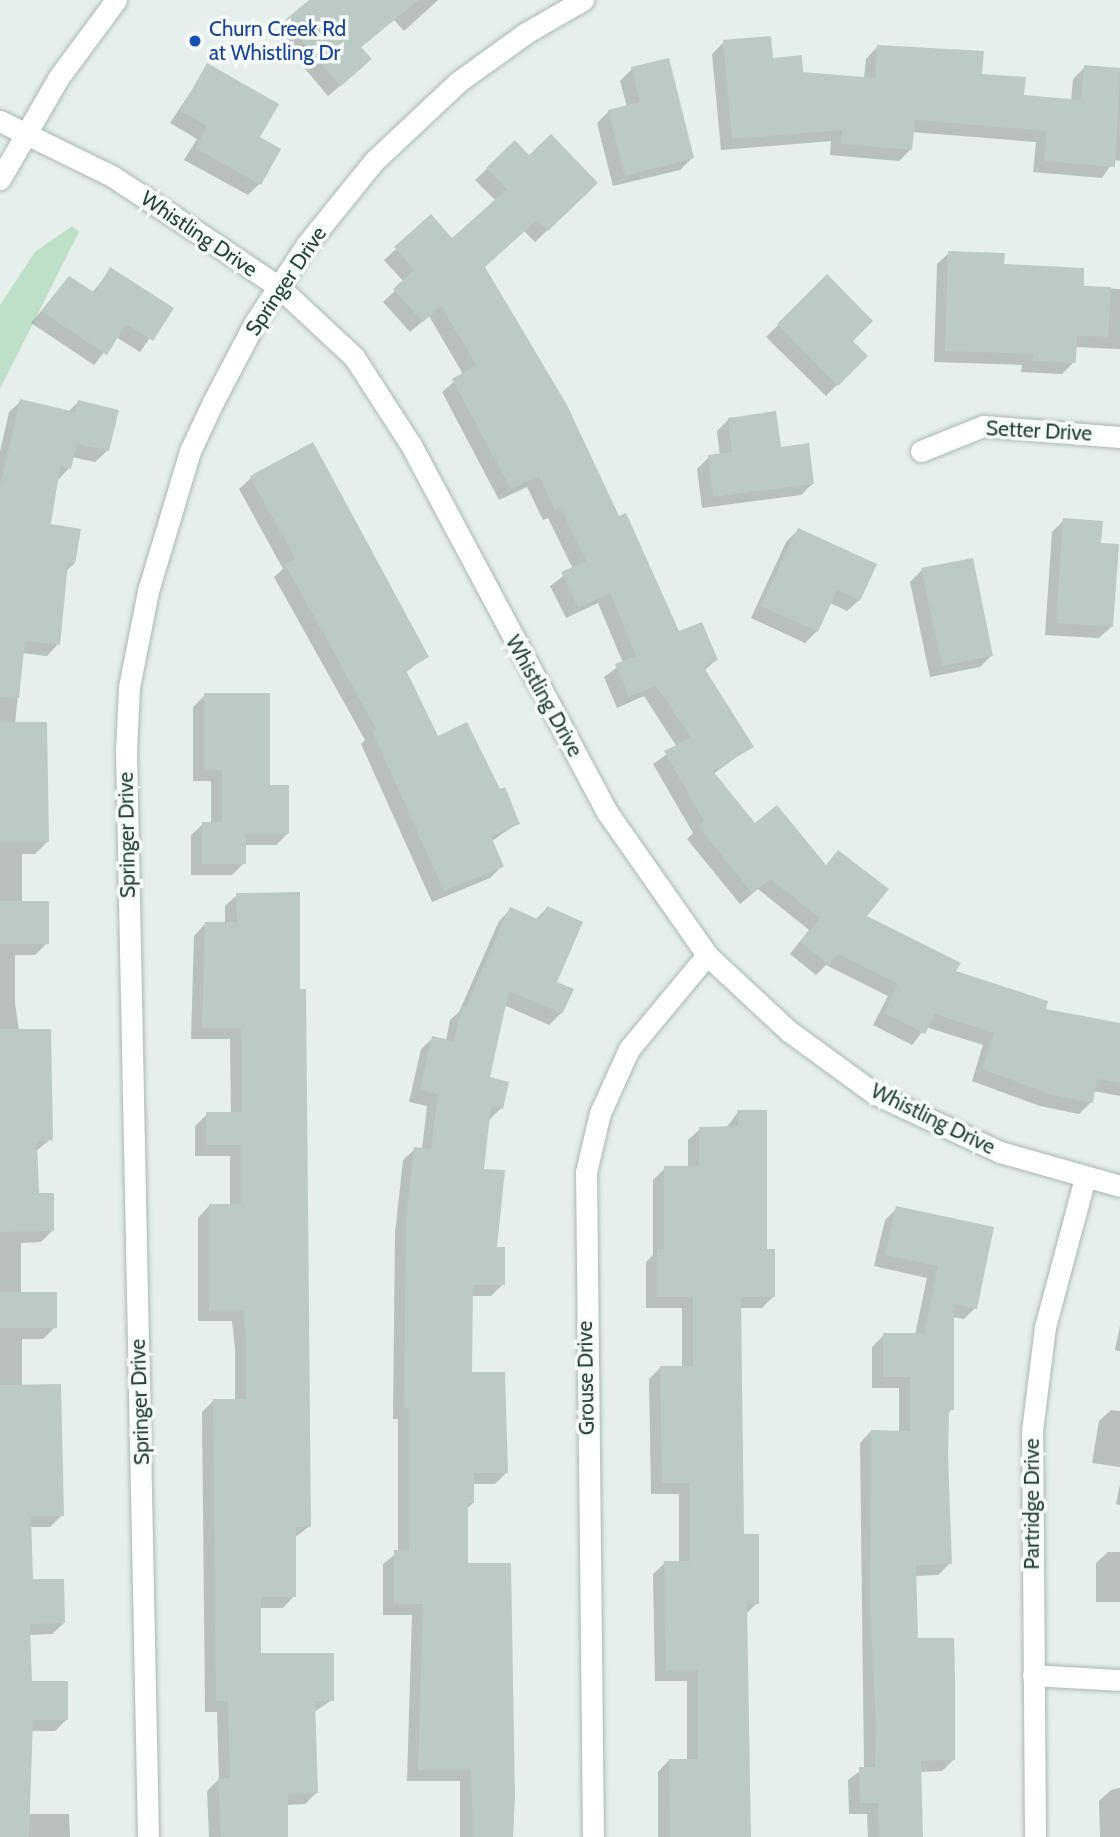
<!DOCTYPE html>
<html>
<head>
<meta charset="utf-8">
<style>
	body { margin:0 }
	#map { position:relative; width:1120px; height:1837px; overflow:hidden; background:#e6efeb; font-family:Cabin,sans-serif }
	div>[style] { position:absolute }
	.green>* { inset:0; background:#bfe0c8 }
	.shadow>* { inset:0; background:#0003 }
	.building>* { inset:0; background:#bbcac4 }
	.roads { filter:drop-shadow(0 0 2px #a8b8b2) drop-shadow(0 0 2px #a8b8b2) }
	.minor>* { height:21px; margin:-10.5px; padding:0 10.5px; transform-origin:10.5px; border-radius:10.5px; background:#fff }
	.secondary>* { height:21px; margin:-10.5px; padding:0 10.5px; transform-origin:10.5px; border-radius:10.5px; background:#fff }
	.dots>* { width:19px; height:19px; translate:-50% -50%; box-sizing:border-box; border:4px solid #f7fbf9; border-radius:50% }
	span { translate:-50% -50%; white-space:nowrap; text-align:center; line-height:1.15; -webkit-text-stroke:7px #f7fbf9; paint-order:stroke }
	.transit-label { font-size:21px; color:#164399 }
	.left { translate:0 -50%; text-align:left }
	.street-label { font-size:21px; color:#24423a }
</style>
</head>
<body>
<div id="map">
	<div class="green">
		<i style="clip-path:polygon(72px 226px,79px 232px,0 389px,0 305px,35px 252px)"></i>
	</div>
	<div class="shadow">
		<i style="clip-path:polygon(311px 0,438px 0,404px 31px,394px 20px,360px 48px,358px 71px,328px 96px,275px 33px)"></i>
		<i style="clip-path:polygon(724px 42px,801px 74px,864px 79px,866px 59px,877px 47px,980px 76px,1022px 96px,1071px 101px,1073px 79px,1085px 67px,1120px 70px,1120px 161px,1114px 160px,1102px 178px,1033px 172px,1036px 142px,912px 132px,911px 149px,899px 161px,830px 155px,831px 141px,721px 150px,712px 54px)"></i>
		<i style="clip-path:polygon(208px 66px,257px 137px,259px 184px,248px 195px,184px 160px,197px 139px,170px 123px)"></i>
		<i style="clip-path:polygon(632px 69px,692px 158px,680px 170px,613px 186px,597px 123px,609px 111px,627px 107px,620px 81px)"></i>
		<i style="clip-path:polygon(514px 143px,529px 158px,596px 183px,535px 242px,524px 231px,483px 267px,678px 633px,716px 660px,704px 671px,752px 746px,713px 774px,755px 825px,865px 917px,954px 972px,1043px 1011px,1120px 1025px,1120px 1096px,1093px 1091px,1091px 1102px,1079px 1114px,1040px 1106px,972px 1081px,983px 1045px,926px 1027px,912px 1045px,873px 1025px,888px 996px,826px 965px,816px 975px,790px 954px,809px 930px,758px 889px,740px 904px,687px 839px,693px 833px,653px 764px,677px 747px,644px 696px,617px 708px,604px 677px,623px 663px,598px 603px,566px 618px,550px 586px,573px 569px,548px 518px,543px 520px,527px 487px,499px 500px,442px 392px,463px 374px,429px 316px,410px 332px,383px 302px,404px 282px,384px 260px,396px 249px,452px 240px,496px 201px,475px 180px)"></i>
		<i style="clip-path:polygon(949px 253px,1082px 287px,1120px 289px,1120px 349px,1075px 347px,1074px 362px,1062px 374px,1021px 372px,1022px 365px,934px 362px,937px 264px)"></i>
		<i style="clip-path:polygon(111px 269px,171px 308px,140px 352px,116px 337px,94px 365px,31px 323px,69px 278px,92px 293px)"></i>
		<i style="clip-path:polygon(827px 277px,850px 342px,865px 356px,826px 396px,766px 337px)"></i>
		<i style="clip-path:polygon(21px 401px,68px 412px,78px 402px,116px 411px,107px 451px,95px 462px,72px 457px,69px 468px,58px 480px,49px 526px,74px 564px,66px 571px,58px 644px,47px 656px,22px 653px,15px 724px,47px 842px,35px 854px,22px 854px,22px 903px,47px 943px,35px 955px,15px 955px,15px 1003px,19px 1031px,51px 1139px,36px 1151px,37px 1195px,53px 1230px,41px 1242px,21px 1243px,21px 1294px,55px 1327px,43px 1339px,22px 1339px,22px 1386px,62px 1515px,50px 1527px,30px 1527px,31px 1581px,64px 1623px,52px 1634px,29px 1635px,30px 1683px,67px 1719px,55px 1731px,31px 1731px,27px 1814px,69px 1814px,70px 1837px,0 1837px,0 452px,9px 412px)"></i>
		<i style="clip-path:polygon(729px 419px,779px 449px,812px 484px,801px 495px,702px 508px,697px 469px,709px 457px,720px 456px,717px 431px)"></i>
		<i style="clip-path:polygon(251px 478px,427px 656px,405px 673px,438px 739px,518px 823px,492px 841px,502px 866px,490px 878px,432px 902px,361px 744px,365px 740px,274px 577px,283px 569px,239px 489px)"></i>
		<i style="clip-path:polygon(1064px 520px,1100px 544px,1111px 627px,1099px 638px,1045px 635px,1052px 532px)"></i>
		<i style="clip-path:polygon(798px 530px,859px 600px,847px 611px,830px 603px,817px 631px,805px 643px,751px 618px,786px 542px)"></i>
		<i style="clip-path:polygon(922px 570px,992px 655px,980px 667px,930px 677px,910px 582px)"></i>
		<i style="clip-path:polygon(205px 695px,287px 834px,276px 845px,244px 845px,244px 863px,232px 875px,191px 875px,191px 835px,203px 824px,211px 824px,211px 781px,193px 781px,193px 707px)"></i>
		<i style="clip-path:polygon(237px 895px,310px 1526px,294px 1538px,294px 1596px,283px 1608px,259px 1608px,259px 1655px,332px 1700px,314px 1712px,317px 1792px,305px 1804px,286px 1805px,286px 1837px,209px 1837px,207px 1791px,219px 1779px,217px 1712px,205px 1712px,202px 1412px,214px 1400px,235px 1400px,235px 1348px,232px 1321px,198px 1321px,198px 1218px,209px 1206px,230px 1206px,230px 1156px,195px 1156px,195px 1126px,207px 1114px,231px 1114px,230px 1039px,191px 1039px,194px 936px,205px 924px,225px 924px,225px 906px)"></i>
		<i style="clip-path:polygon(547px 908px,555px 983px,571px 990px,561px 1013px,549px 1025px,504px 1005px,488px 1078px,501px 1108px,489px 1120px,482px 1170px,503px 1284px,491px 1296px,471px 1296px,470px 1373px,507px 1472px,495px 1484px,473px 1484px,473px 1503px,466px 1509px,466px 1565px,509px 1564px,512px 1837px,460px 1837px,460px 1781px,407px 1781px,412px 1615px,383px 1615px,383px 1564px,398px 1552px,398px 1419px,393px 1419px,395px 1233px,403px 1160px,415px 1149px,422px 1149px,427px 1106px,409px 1102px,421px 1049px,433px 1038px,446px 1041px,450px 1020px,459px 1012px,499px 921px,511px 909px,535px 920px)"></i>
		<i style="clip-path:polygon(738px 1112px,774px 1296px,762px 1308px,740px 1308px,742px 1536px,757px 1603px,745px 1615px,748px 1837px,658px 1837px,658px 1772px,669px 1760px,687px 1760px,687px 1681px,655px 1681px,653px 1574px,665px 1563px,679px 1563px,679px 1494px,651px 1494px,649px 1379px,660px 1368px,682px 1368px,682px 1308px,646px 1308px,646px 1262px,653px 1255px,653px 1180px,665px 1168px,688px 1168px,688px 1140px,700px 1129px,726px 1128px)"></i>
		<i style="clip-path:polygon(897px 1208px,975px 1308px,964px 1319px,952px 1317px,952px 1409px,947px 1414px,950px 1563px,938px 1575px,915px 1576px,916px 1640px,954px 1759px,942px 1771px,920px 1772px,922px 1837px,868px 1837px,867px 1814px,849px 1814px,848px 1780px,864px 1768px,860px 1443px,871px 1431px,899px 1432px,899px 1388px,872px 1388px,872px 1347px,884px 1335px,915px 1335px,927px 1278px,874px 1266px,885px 1220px)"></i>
		<i style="clip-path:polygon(1120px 1326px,1120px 1351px,1115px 1350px)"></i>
		<i style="clip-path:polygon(1111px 1410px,1120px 1411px,1120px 1467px,1092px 1463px,1099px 1421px)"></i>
		<i style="clip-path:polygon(1120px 1484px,1120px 1505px,1116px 1504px)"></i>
		<i style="clip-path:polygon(1108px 1552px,1120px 1552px,1120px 1602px,1096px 1602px,1096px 1563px)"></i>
		<i style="clip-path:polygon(1120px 1788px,1120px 1837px,1100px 1837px,1099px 1801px,1111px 1790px)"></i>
	</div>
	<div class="building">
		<i style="clip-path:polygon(309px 0,419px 0,361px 47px,372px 59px,341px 86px,285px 20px)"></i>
		<i style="clip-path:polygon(771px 36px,773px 58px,802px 55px,803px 72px,875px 78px,877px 45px,984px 51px,982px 74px,1026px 77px,1024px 95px,1081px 100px,1084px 65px,1120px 68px,1115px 167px,1044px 161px,1047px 131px,915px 120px,912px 150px,841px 144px,842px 130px,732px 139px,723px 40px)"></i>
		<i style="clip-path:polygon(669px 58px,694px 158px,625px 176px,608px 110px,640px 102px,631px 67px)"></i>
		<i style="clip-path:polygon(207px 63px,279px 104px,260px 137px,281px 149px,261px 185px,195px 148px,207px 126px,180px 111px)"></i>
		<i style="clip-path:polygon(551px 134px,598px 183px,548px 231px,537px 220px,485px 267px,567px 405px,619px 516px,626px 513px,679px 631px,702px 622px,718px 660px,703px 666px,754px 747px,713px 771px,755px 823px,777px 805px,826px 865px,838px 850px,889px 889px,867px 916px,961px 963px,956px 971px,1048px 1001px,1046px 1009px,1120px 1023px,1120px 1083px,1097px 1079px,1093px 1103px,1052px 1095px,982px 1069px,994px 1033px,935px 1014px,925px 1034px,884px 1013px,898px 984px,837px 954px,829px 965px,800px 942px,820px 918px,770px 879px,752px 893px,698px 826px,704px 821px,664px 751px,691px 738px,656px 686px,629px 697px,615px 664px,636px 656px,610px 593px,578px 608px,561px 572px,586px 561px,560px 507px,555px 510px,539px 476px,511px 489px,452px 379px,476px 365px,441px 306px,423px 322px,393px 289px,414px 270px,394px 247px,431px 214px,452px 238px,507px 189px,486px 168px,515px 140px,529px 155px)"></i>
		<i style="clip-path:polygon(948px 251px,1005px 253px,1004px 264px,1084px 268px,1084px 286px,1111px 287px,1108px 337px,1077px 336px,1076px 363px,1032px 361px,1033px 354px,945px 351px)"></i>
		<i style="clip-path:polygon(110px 267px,174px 308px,153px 341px,126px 324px,107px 355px,41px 311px,69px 276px,95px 293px)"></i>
		<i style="clip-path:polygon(827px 274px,873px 321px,853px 341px,868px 356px,838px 386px,777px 324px)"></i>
		<i style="clip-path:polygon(20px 399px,75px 412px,78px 400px,119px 410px,109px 451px,77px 444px,71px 469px,60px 466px,51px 524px,81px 529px,75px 564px,68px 563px,60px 645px,25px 641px,19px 698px,0 697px,0 487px)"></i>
		<i style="clip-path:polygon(776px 411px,781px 447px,809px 443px,814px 484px,713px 497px,708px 455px,732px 452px,728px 418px)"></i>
		<i style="clip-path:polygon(313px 442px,429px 657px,406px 670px,438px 736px,467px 722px,500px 789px,505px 787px,520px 824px,491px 836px,504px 867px,444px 891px,372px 731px,376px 729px,285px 564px,295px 559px,250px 476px)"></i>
		<i style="clip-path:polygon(1063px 518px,1103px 521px,1101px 543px,1119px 544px,1113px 627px,1056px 623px)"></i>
		<i style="clip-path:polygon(798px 528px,877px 564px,860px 601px,837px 590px,818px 632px,761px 606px)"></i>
		<i style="clip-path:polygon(973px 558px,993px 656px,942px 666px,921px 568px)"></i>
		<i style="clip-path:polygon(204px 693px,270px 693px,270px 785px,289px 785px,289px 834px,246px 834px,246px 864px,202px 864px,202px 822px,222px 822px,222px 770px,204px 770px)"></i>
		<i style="clip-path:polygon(0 722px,47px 722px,49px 842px,0 842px)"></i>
		<i style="clip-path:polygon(300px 892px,300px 989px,306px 989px,311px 1527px,296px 1527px,296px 1597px,261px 1597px,261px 1653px,334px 1653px,334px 1701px,315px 1701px,318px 1793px,288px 1794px,288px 1837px,221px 1837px,218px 1778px,230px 1778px,228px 1701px,216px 1701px,213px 1399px,246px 1399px,246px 1336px,243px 1310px,209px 1310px,209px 1204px,241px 1204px,241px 1145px,206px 1145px,206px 1112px,242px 1112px,242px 1053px,241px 1028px,202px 1028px,205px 922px,237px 922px,236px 893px)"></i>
		<i style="clip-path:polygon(0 901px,49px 901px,49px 944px,0 944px)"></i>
		<i style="clip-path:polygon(547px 906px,583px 922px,557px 982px,574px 989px,562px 1014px,509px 991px,490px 1077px,509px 1082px,503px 1109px,491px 1106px,484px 1169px,505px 1170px,497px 1247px,505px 1247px,505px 1285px,473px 1285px,472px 1372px,505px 1372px,508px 1473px,474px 1473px,474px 1503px,468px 1503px,468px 1563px,511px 1563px,515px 1798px,513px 1837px,473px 1837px,471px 1770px,418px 1770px,423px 1604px,394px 1604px,394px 1550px,409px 1550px,409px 1408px,404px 1408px,406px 1220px,414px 1147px,431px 1149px,438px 1094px,420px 1090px,432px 1036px,454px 1041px,462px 1006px,466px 1007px,510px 907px,540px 920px)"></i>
		<i style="clip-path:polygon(0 1029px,51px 1029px,53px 1140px,37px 1141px,39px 1193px,54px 1193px,54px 1231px,0 1232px)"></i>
		<i style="clip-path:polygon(737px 1110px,767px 1110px,767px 1249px,775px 1249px,775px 1297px,741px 1297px,744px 1534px,759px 1534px,759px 1604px,747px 1604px,751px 1837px,670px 1837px,669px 1759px,698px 1759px,698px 1670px,666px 1670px,664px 1561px,690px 1561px,690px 1483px,662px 1483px,660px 1366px,693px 1366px,693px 1297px,657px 1297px,657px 1249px,664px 1249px,664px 1166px,699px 1166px,699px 1127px,738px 1126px)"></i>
		<i style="clip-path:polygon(896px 1206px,994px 1227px,977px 1309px,954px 1304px,954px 1410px,949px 1410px,948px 1456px,952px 1564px,916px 1565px,918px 1638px,954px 1638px,955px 1677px,955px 1760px,921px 1761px,923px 1837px,879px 1837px,878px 1803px,860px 1803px,859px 1767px,875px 1767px,876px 1724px,870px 1608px,871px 1430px,910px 1431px,910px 1377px,883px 1377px,883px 1333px,924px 1333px,938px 1266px,885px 1255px)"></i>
		<i style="clip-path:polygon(0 1292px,57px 1292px,57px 1328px,0 1328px)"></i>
		<i style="clip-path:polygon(61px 1384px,64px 1516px,31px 1516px,33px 1579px,64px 1579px,65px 1623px,30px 1624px,32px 1681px,68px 1681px,68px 1720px,33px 1720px,29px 1837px,0 1837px,0 1385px)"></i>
	</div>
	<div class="roads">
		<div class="minor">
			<i style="left:0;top:121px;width:125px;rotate:26.2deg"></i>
			<i style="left:112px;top:176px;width:109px;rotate:33.4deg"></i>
			<i style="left:203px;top:236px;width:92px;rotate:33.9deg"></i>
			<i style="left:279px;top:287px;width:103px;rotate:43deg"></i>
			<i style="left:354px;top:357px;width:105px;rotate:57.1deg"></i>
			<i style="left:411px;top:445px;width:416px;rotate:61.9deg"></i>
			<i style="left:607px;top:812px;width:174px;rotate:55deg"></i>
			<i style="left:707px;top:955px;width:113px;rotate:42.9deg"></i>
			<i style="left:790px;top:1032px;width:105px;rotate:36.1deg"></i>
			<i style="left:875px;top:1094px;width:138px;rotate:24.9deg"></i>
			<i style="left:1000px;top:1152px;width:125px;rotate:15.8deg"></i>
			<i style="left:921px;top:451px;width:67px;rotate:-22deg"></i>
			<i style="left:983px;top:426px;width:137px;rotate:4.6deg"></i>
			<i style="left:1033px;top:1675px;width:87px;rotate:3.3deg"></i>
			<i style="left:148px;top:1837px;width:1086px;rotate:-91.16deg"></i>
			<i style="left:126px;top:751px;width:64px;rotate:-87.3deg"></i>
			<i style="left:129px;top:687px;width:98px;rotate:-78.8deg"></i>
			<i style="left:148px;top:591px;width:146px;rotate:-73.3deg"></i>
			<i style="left:190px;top:451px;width:54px;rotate:-64.9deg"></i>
			<i style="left:213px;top:402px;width:90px;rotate:-62.3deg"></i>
			<i style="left:255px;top:322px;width:94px;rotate:-56.3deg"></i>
			<i style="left:307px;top:244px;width:107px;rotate:-51.1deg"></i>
			<i style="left:374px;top:161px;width:115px;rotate:-43.2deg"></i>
			<i style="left:458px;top:82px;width:84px;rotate:-35.8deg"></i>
			<i style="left:526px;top:33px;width:66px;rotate:-30.1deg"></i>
			<i style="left:593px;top:1837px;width:665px;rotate:-90.6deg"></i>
			<i style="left:586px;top:1172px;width:61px;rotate:-76.7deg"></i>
			<i style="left:600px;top:1113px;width:70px;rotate:-65.6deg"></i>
			<i style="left:629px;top:1049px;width:122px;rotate:-50.3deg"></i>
			<i style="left:1035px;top:1837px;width:406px;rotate:-90.4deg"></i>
			<i style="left:1032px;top:1431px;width:105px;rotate:-82.9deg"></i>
			<i style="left:1045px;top:1327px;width:154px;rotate:-75deg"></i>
		</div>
		<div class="secondary">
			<i style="left:0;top:179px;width:118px;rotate:-60deg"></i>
			<i style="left:59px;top:77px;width:96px;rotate:-53.5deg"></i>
		</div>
	</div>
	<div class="dots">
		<i style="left:195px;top:41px;background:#1a4fb4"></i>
	</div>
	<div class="transit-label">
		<span class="left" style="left:209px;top:41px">Churn Creek Rd<br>at Whistling Dr</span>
	</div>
	<div class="street-label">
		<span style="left:199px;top:234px;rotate:34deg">Whistling Drive</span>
		<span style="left:286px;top:281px;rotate:-56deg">Springer Drive</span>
		<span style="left:1039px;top:431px;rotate:3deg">Setter Drive</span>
		<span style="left:544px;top:696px;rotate:61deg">Whistling Drive</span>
		<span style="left:127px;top:835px;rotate:-91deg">Springer Drive</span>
		<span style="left:933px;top:1119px;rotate:26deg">Whistling Drive</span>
		<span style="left:586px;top:1378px;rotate:-91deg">Grouse Drive</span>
		<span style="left:140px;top:1402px;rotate:-92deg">Springer Drive</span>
		<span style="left:1032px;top:1504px;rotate:-90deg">Partridge Drive</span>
	</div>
</div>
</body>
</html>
